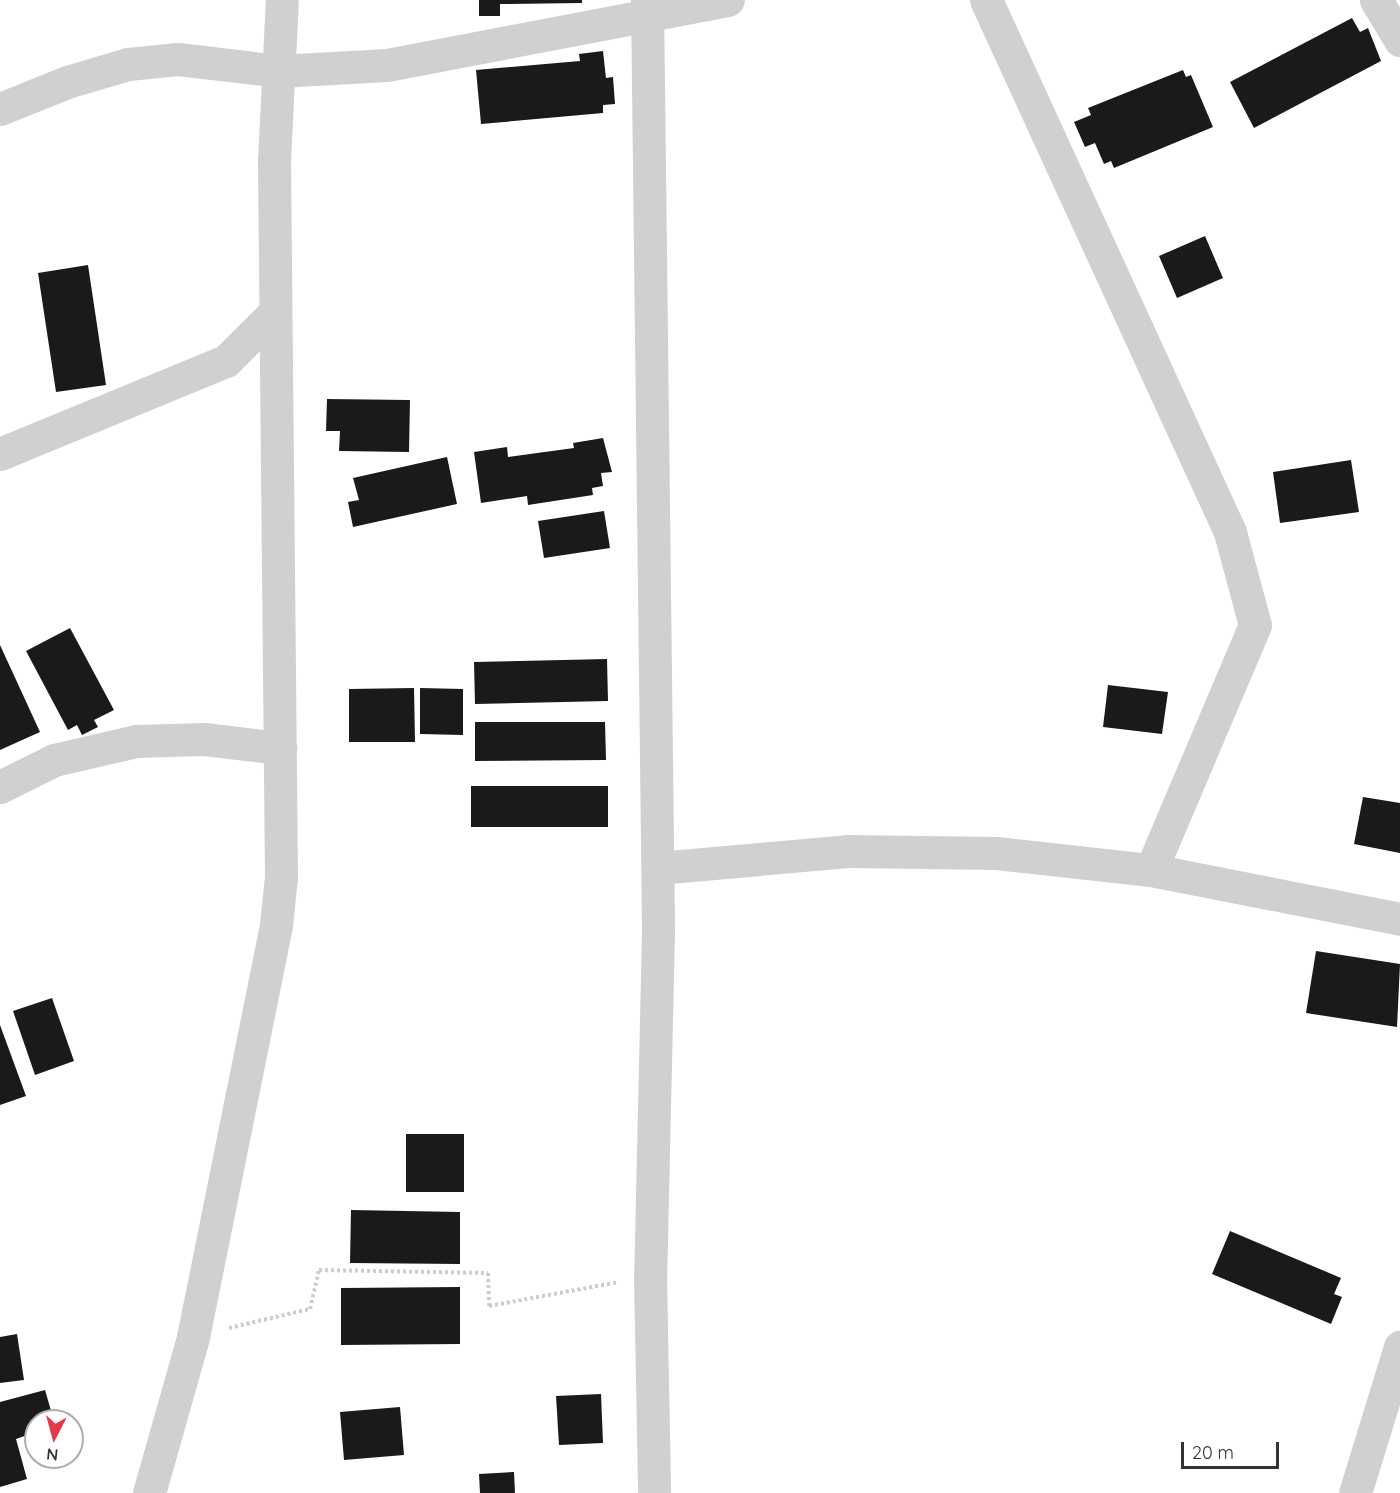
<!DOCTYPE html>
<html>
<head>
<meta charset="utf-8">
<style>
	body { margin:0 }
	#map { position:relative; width:1400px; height:1493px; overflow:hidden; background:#fff; font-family:Quicksand,sans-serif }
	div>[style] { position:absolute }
	.building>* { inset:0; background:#1a1a1a }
	.path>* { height:4px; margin-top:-2px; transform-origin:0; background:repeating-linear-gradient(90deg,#cdcdcd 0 3px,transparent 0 6px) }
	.minor>* { height:33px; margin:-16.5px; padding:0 16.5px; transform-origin:16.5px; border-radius:16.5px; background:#d0d0d0 }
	span { translate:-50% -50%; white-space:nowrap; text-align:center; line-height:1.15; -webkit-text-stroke:6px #fff; paint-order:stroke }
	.north { position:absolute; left:24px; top:1409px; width:60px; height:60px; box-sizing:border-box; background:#fff; border:2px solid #adadad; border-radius:50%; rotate:186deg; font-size:16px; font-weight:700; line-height:24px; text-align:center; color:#333 }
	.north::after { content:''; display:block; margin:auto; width:21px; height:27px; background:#e63946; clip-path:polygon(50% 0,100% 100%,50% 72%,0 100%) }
	.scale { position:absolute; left:1181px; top:1442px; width:98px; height:27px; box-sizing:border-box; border:3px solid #333; border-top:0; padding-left:8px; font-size:18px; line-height:21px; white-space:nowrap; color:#333; -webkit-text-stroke:4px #fff; paint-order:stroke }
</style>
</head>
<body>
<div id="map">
	<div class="building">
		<i style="clip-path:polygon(479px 0,582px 0,582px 3px,500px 4px,500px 16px,479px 16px)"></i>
		<i style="clip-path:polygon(1352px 18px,1360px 32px,1368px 28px,1381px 61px,1254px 128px,1230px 82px)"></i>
		<i style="clip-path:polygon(603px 51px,606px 78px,613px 77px,615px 104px,603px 105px,603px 113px,481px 124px,476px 70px,580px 61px,579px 54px)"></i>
		<i style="clip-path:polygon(1183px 70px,1186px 77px,1191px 75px,1213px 127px,1114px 168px,1111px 161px,1104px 164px,1095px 143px,1085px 147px,1074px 122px,1091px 115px,1088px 108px)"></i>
		<i style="clip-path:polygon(1205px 236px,1223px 278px,1177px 298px,1159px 256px)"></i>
		<i style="clip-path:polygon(88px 265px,106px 385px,56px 392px,38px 273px)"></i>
		<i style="clip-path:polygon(327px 399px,410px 400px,409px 452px,339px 451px,340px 431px,326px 431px)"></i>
		<i style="clip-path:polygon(603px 438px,612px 472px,601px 473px,603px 486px,592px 488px,593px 495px,528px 505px,527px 496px,481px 503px,474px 452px,507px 447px,508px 457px,574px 448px,573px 443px)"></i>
		<i style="clip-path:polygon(447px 457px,457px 504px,353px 527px,348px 502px,359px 500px,353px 478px)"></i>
		<i style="clip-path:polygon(1351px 460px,1359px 512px,1280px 523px,1273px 472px)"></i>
		<i style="clip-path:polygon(604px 511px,610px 548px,544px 558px,538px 521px)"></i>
		<i style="clip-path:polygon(70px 628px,114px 710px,94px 720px,98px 727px,82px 735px,77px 725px,68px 730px,26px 651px)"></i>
		<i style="clip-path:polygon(0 645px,40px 732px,0 750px)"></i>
		<i style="clip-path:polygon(607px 659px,608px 701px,475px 704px,474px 662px)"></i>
		<i style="clip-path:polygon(1108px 685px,1168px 692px,1162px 734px,1103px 727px)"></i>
		<i style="clip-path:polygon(414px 688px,415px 742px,349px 742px,349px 689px)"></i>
		<i style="clip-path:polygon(420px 688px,463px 689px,463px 735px,420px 734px)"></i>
		<i style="clip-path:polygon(475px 722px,605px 722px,606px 760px,475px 761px)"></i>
		<i style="clip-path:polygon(471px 786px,608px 786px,608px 827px,471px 827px)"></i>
		<i style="clip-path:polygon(1363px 797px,1400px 803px,1400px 853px,1354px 844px)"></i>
		<i style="clip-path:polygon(1316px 951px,1400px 964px,1397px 1027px,1306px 1013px)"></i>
		<i style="clip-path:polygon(52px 998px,74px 1061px,35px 1075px,13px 1011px)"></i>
		<i style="clip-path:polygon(0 1025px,26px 1096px,0 1105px)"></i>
		<i style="clip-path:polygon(406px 1134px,464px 1134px,464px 1192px,406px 1192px)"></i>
		<i style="clip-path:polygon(351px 1210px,460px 1212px,460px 1264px,350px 1263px)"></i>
		<i style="clip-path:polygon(1230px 1231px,1341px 1278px,1334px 1294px,1342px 1297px,1331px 1324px,1212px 1274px)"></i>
		<i style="clip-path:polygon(460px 1287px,460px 1344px,341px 1345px,341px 1288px)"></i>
		<i style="clip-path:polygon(17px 1334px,24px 1380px,0 1383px,0 1337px)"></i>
		<i style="clip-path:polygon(45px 1390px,54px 1421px,36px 1421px,36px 1432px,16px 1439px,27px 1479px,0 1487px,0 1402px)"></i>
		<i style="clip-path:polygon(601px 1394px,603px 1443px,559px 1445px,556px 1396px)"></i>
		<i style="clip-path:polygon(400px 1407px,404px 1455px,344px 1460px,340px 1412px)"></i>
		<i style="clip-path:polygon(514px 1472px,515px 1493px,480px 1493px,479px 1474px)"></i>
	</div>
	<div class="path">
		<i style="left:229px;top:1328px;width:83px;rotate:-13.2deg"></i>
		<i style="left:310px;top:1309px;width:40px;rotate:-77deg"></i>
		<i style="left:319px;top:1270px;width:169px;rotate:1deg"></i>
		<i style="left:488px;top:1273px;width:33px;rotate:88deg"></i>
		<i style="left:489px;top:1306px;width:132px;rotate:-10.5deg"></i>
	</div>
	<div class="minor">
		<i style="left:647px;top:0;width:932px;rotate:89.32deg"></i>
		<i style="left:658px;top:932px;width:344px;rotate:91.3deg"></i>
		<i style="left:650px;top:1276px;width:217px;rotate:88.9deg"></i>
		<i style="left:986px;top:0;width:585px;rotate:65.36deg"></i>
		<i style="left:1230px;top:532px;width:96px;rotate:75deg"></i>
		<i style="left:1255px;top:625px;width:266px;rotate:113deg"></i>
		<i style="left:1376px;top:0;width:47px;rotate:59deg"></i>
		<i style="left:0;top:109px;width:72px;rotate:-21.9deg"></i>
		<i style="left:67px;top:82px;width:64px;rotate:-16.4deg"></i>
		<i style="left:128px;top:64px;width:50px;rotate:-5.7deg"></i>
		<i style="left:178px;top:59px;width:101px;rotate:6.8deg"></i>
		<i style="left:278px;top:71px;width:109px;rotate:-3.2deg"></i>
		<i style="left:387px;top:65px;width:347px;rotate:-10.8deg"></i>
		<i style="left:0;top:454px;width:244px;rotate:-22.4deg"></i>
		<i style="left:226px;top:361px;width:68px;rotate:-45deg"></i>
		<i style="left:0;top:787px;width:60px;rotate:-26.6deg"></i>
		<i style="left:54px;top:760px;width:84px;rotate:-13deg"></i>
		<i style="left:136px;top:741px;width:68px;rotate:-1.7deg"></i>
		<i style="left:204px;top:739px;width:77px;rotate:6.8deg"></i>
		<i style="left:658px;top:868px;width:190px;rotate:-5.1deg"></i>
		<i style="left:847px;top:851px;width:149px;rotate:0.8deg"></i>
		<i style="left:996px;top:853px;width:156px;rotate:6.3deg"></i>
		<i style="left:1151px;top:870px;width:254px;rotate:11.1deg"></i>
		<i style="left:149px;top:1493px;width:162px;rotate:-74.2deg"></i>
		<i style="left:193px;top:1337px;width:420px;rotate:-78.6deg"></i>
		<i style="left:276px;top:925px;width:48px;rotate:-84.1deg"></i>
		<i style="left:281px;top:877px;width:716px;rotate:-90.56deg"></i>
		<i style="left:274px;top:161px;width:161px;rotate:-87.2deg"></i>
		<i style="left:1355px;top:1493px;width:153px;rotate:-72.9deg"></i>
	</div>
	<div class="north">N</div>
	<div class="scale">20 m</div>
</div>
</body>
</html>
